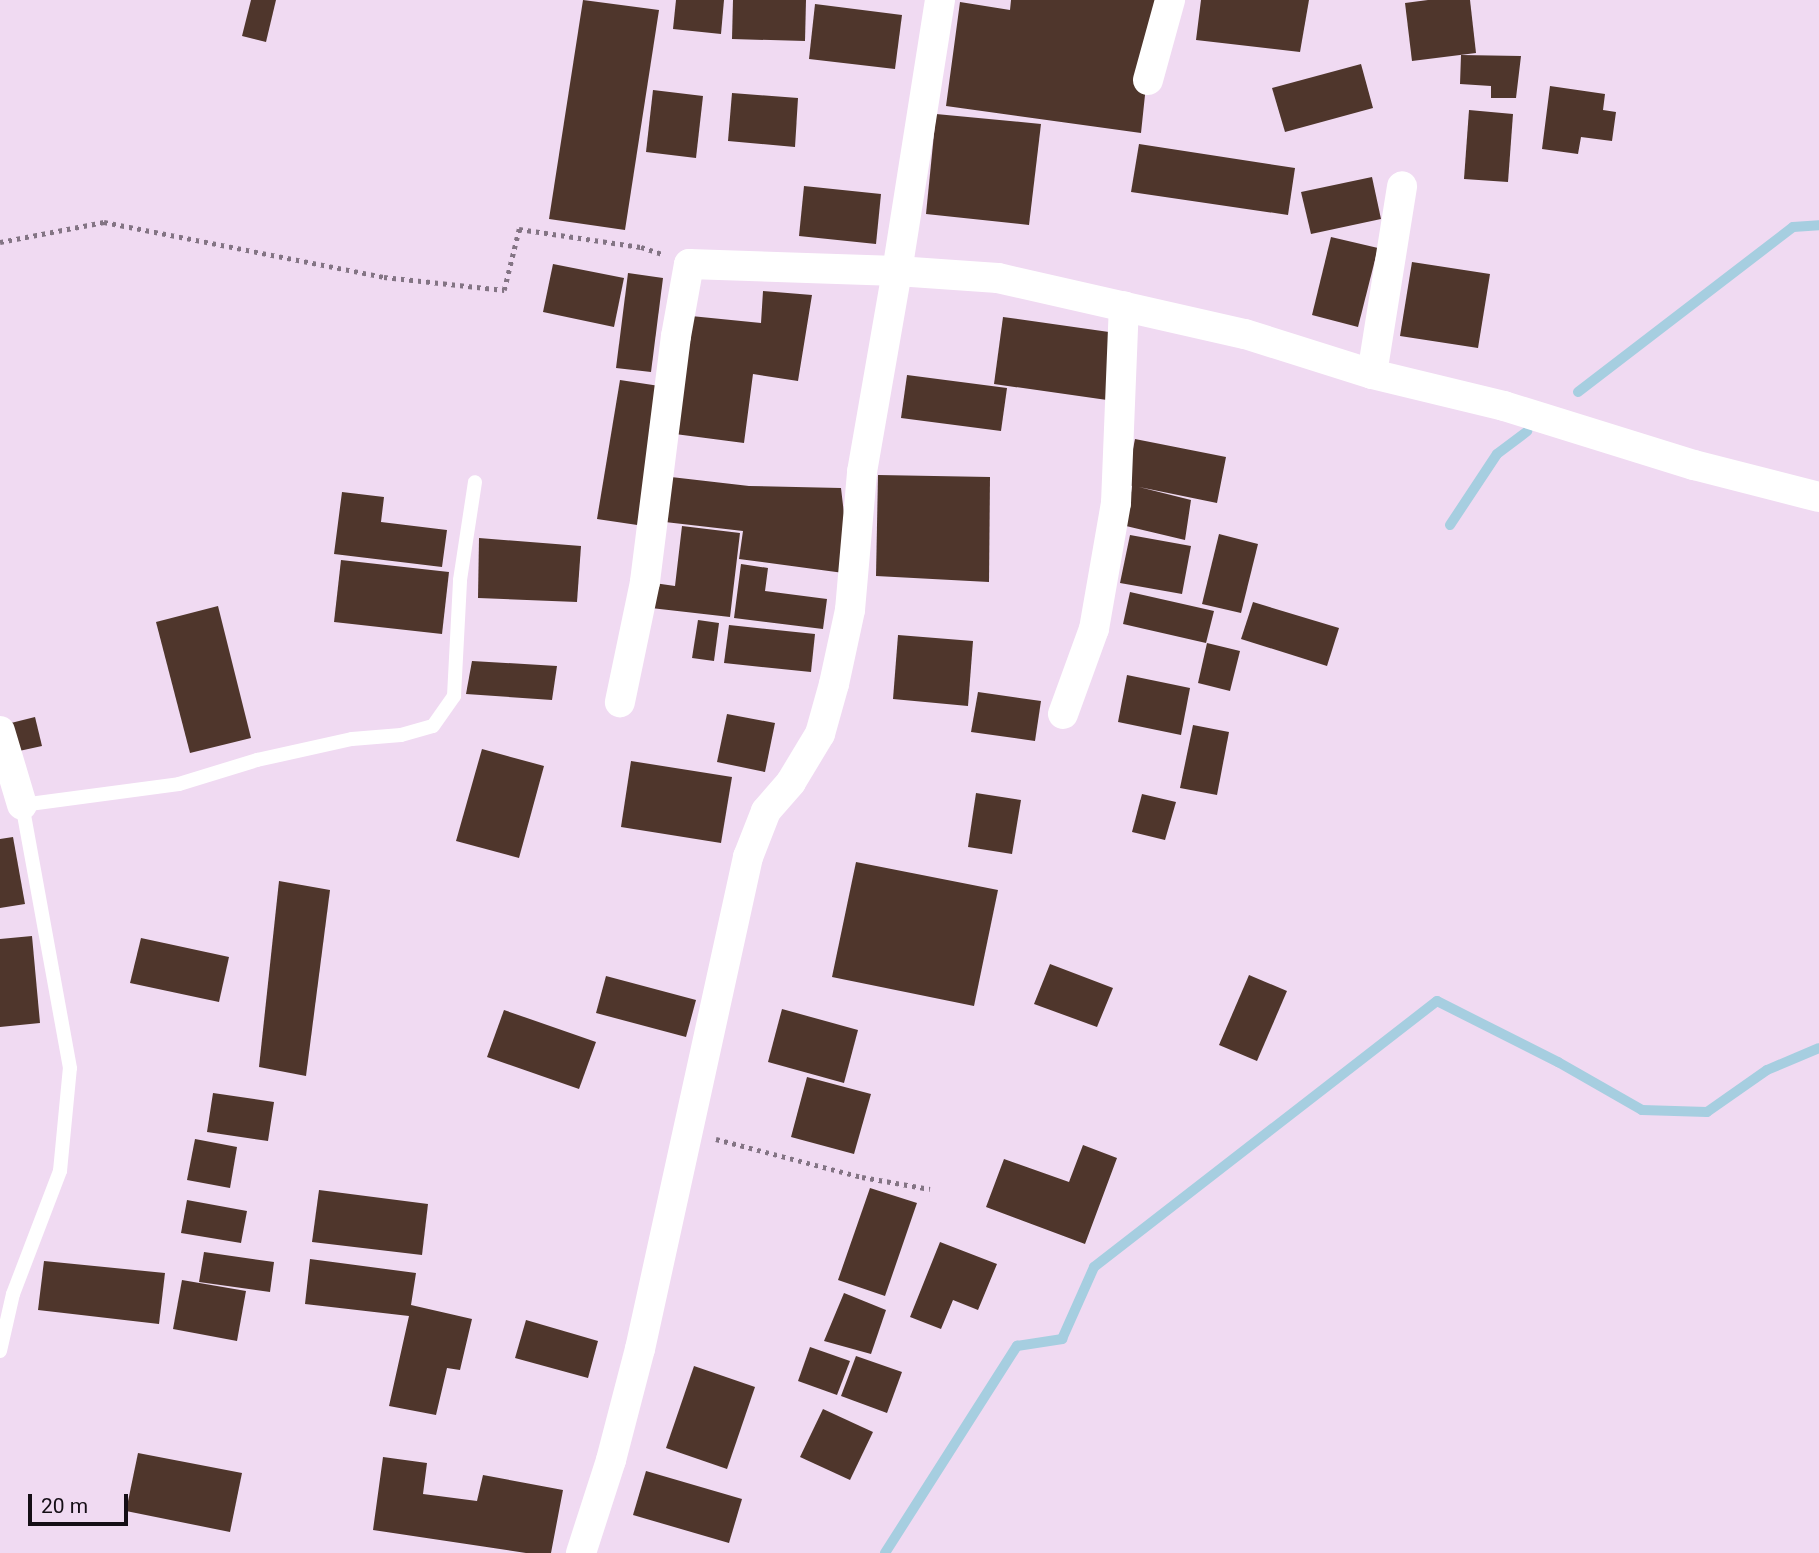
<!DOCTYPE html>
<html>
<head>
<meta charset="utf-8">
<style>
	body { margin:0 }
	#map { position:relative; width:1819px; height:1553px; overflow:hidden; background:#f0daf2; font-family:Roboto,sans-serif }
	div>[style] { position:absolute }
	.stream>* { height:10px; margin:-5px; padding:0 5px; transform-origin:5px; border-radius:5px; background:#a6cee0 }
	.building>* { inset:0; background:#4f362c }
	.path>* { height:4.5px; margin-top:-2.25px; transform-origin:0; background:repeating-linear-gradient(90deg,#837484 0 3.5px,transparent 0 8.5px) }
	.lane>* { height:14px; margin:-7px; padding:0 7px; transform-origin:7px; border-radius:7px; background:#fff }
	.street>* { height:30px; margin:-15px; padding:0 15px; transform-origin:15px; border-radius:15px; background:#fff }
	span { translate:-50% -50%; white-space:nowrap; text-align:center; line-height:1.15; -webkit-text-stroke:7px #f0daf2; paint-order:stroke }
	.scale { position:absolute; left:28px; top:1494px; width:100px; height:32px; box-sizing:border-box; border:4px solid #150e16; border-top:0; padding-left:9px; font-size:21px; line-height:24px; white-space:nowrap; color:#150e16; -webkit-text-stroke:5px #f0daf2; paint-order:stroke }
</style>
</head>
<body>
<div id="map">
	<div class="stream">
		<i style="left:1578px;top:392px;width:271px;rotate:-37.5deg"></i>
		<i style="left:1793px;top:227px;width:26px;rotate:-4deg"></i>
		<i style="left:1450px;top:525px;width:85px;rotate:-56.5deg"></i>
		<i style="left:1497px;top:454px;width:38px;rotate:-37deg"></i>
		<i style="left:885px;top:1553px;width:246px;rotate:-57.5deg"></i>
		<i style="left:1017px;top:1346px;width:46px;rotate:-8.8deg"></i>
		<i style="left:1062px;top:1339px;width:79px;rotate:-66deg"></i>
		<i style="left:1094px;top:1267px;width:434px;rotate:-37.8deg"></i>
		<i style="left:1437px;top:1001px;width:136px;rotate:26.8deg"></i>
		<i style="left:1558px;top:1062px;width:97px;rotate:29.7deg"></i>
		<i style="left:1642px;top:1110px;width:65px;rotate:1.8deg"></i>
		<i style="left:1707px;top:1112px;width:73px;rotate:-35deg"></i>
		<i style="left:1767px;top:1070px;width:56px;rotate:-22.9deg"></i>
	</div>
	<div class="building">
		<i style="clip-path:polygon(251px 0,276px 0,266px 42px,242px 36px)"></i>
		<i style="clip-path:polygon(583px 0,659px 10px,625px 230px,549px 219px)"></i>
		<i style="clip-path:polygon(676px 0,724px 0,721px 34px,673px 29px)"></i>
		<i style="clip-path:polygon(733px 0,806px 0,805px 41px,732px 39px)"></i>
		<i style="clip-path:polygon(1011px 0,1155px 0,1141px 133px,946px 106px,960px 2px,1010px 10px)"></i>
		<i style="clip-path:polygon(1201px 0,1309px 0,1300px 52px,1196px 40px)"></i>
		<i style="clip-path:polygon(1428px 0,1470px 0,1476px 53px,1412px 61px,1405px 3px)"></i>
		<i style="clip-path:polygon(815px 4px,902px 15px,895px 69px,809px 59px)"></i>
		<i style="clip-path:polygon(1461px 55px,1521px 56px,1516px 98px,1491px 98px,1491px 86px,1460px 84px)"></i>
		<i style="clip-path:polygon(1361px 64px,1373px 108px,1285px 132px,1272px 88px)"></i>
		<i style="clip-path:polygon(1550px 86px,1605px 94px,1603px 110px,1616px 112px,1612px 141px,1581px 137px,1578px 154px,1542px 149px)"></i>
		<i style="clip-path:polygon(653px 90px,703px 96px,696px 158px,646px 152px)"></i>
		<i style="clip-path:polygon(732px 93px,798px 98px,795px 147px,728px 141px)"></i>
		<i style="clip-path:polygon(1469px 110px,1513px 114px,1508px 182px,1464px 179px)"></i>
		<i style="clip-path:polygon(936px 114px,1041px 124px,1029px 225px,926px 214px)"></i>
		<i style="clip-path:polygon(1139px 144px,1295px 168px,1288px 215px,1131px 192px)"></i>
		<i style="clip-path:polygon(1372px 177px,1381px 219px,1311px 234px,1301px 192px)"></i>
		<i style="clip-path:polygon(804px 186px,881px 194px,876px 244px,799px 236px)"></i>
		<i style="clip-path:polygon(1331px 237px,1378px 248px,1358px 327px,1312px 315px)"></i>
		<i style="clip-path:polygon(1412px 262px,1490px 274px,1478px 348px,1400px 336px)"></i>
		<i style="clip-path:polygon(553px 264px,624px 278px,614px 327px,543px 312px)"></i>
		<i style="clip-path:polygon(628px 273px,663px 278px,651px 372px,616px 368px)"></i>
		<i style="clip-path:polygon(763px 291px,812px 295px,798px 381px,753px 374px,744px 443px,675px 434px,691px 316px,761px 323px)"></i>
		<i style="clip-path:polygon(1003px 317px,1116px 333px,1107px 400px,994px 384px)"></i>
		<i style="clip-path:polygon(907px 375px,1007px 388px,1001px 431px,901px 418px)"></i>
		<i style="clip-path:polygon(620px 380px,666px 387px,644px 526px,597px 519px)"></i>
		<i style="clip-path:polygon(1135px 439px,1226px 457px,1217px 503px,1139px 487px,1191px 500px,1185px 540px,1126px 526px,1132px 486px,1126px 484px)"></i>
		<i style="clip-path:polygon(878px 475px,990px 477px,989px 582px,876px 576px)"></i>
		<i style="clip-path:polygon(671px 477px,749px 486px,841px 488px,851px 574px,739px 559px,743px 531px,665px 522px)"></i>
		<i style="clip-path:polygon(342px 492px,384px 497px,381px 522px,447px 530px,442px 567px,334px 554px)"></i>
		<i style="clip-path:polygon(682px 526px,740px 533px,730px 617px,651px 608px,654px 583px,675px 586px)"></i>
		<i style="clip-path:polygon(1219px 534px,1258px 544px,1241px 613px,1202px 604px)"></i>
		<i style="clip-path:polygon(1130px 535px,1191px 546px,1182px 594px,1120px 583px)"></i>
		<i style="clip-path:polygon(479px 538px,581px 546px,577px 602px,478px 598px)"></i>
		<i style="clip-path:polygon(341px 560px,449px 572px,442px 634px,334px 622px)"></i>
		<i style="clip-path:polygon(741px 564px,768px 568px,765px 591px,827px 599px,823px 629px,734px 618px)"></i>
		<i style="clip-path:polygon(1130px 592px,1214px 611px,1206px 643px,1123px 624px)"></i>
		<i style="clip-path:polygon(1253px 602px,1339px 628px,1327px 666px,1241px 639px)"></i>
		<i style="clip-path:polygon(218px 606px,251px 738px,190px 753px,156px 622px)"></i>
		<i style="clip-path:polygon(698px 620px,719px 623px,714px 661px,692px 658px)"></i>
		<i style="clip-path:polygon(729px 625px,815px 634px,811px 672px,724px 663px)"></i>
		<i style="clip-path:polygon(898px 635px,973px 641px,968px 706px,893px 699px)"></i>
		<i style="clip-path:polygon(1207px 643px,1240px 651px,1230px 691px,1198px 683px)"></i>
		<i style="clip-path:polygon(472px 661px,557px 666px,552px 700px,466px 694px)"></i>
		<i style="clip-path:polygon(1127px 675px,1190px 688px,1181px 735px,1118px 722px)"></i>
		<i style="clip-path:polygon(978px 692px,1041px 701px,1035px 741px,971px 732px)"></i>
		<i style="clip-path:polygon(727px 714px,775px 723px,765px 772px,717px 762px)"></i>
		<i style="clip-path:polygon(35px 717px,42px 746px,10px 753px,3px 725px)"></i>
		<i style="clip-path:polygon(1193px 725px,1229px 732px,1217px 795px,1180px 788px)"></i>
		<i style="clip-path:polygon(482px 749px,544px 766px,519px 858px,456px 841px)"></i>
		<i style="clip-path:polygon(631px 761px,732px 777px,721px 843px,621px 827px)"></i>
		<i style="clip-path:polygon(976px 793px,1021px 800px,1012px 854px,968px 847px)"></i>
		<i style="clip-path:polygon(1142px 794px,1176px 802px,1165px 840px,1132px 832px)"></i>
		<i style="clip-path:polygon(13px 837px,25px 904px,0 908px,0 839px)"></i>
		<i style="clip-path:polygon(856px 862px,998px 890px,974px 1006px,832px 977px)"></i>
		<i style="clip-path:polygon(279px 881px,330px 890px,306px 1076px,259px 1067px)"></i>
		<i style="clip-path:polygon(32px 936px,40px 1023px,0 1027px,0 939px)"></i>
		<i style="clip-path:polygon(141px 938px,229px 957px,219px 1002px,130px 983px)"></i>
		<i style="clip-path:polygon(1050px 964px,1113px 988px,1097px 1027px,1034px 1004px)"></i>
		<i style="clip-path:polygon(1249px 975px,1287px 991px,1257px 1061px,1219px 1045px)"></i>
		<i style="clip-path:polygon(606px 976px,696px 1000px,686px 1037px,596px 1013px)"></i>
		<i style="clip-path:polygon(782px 1009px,858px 1030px,844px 1083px,768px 1062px)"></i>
		<i style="clip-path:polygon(504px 1010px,596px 1042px,579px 1089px,487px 1057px)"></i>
		<i style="clip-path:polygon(807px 1077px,871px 1094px,854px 1154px,791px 1137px)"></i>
		<i style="clip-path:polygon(213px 1093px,274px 1102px,268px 1141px,207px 1132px)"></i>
		<i style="clip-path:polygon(195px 1139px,237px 1147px,230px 1188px,187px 1180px)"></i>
		<i style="clip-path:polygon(1083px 1145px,1117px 1158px,1085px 1244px,986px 1207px,1004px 1159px,1069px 1182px)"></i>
		<i style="clip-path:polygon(870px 1188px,917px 1203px,885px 1296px,838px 1280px)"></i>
		<i style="clip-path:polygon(319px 1190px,428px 1204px,422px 1255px,312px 1242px)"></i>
		<i style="clip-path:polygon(187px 1200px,247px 1211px,241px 1243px,181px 1233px)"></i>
		<i style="clip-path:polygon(940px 1242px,997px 1264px,978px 1310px,953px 1300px,941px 1329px,910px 1317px)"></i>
		<i style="clip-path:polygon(204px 1252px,274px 1262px,270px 1292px,199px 1282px)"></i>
		<i style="clip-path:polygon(310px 1259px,416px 1273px,411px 1305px,472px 1319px,460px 1370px,447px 1368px,436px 1415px,389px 1406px,409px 1316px,305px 1304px)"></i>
		<i style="clip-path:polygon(44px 1261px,165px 1273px,159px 1324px,38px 1310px)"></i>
		<i style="clip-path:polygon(182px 1280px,246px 1291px,237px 1341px,173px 1329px)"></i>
		<i style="clip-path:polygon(844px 1293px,886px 1310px,871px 1354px,824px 1341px)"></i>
		<i style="clip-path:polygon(526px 1320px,598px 1341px,588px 1378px,515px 1358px)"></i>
		<i style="clip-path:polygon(810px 1347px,850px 1361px,837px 1395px,798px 1381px)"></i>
		<i style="clip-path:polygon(856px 1356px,902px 1372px,887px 1413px,841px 1396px)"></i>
		<i style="clip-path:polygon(694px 1366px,755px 1387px,727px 1469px,666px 1448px)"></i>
		<i style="clip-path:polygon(823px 1409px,873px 1432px,850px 1480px,800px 1457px)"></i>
		<i style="clip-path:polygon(138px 1453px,242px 1473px,230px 1532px,126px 1511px)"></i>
		<i style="clip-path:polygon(383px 1457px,427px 1463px,423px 1494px,477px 1501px,483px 1475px,563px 1490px,551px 1553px,526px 1553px,373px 1530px)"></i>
		<i style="clip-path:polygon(646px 1471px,742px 1499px,729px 1543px,633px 1515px)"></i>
	</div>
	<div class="path">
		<i style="left:0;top:242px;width:106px;rotate:-10.9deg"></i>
		<i style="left:104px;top:222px;width:285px;rotate:11.1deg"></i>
		<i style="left:384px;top:277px;width:121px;rotate:6.2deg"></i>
		<i style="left:504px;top:290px;width:63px;rotate:-76.2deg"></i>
		<i style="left:519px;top:229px;width:123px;rotate:8.4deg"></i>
		<i style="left:641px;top:247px;width:22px;rotate:18deg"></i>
		<i style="left:716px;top:1139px;width:151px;rotate:14.6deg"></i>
		<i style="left:862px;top:1177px;width:69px;rotate:10deg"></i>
	</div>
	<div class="lane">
		<i style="left:0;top:1351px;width:58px;rotate:-77.2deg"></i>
		<i style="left:13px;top:1294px;width:132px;rotate:-69.1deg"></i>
		<i style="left:60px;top:1171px;width:103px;rotate:-84.5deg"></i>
		<i style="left:70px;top:1068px;width:267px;rotate:-100.3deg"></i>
		<i style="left:22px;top:805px;width:158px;rotate:-7.6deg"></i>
		<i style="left:179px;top:784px;width:82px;rotate:-17.1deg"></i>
		<i style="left:257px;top:760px;width:97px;rotate:-12.5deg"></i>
		<i style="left:352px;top:739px;width:49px;rotate:-4.7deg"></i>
		<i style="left:401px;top:735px;width:33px;rotate:-16deg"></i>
		<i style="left:433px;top:726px;width:37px;rotate:-55deg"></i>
		<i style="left:454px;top:696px;width:116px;rotate:-87deg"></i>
		<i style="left:460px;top:580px;width:99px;rotate:-81.3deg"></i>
	</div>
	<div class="street">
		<i style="left:940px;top:0;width:274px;rotate:99deg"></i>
		<i style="left:897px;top:271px;width:101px;rotate:4deg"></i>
		<i style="left:998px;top:278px;width:253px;rotate:12.8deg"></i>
		<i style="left:1245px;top:334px;width:133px;rotate:17.5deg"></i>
		<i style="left:1372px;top:374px;width:136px;rotate:13.6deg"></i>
		<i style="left:1504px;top:406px;width:199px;rotate:17.3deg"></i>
		<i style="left:1694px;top:465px;width:129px;rotate:14.4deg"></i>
		<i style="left:1148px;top:80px;width:83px;rotate:-74.6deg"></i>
		<i style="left:1372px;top:374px;width:190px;rotate:-80.9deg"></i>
		<i style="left:1063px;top:714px;width:90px;rotate:-70deg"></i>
		<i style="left:1094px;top:629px;width:128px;rotate:-80.1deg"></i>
		<i style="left:1116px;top:503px;width:197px;rotate:-87.7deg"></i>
		<i style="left:0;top:731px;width:77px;rotate:73.4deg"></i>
		<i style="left:581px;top:1553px;width:98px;rotate:-72.1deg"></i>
		<i style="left:611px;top:1460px;width:115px;rotate:-75.4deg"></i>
		<i style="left:640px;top:1349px;width:504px;rotate:-77.62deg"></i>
		<i style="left:748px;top:857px;width:49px;rotate:-68.6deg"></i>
		<i style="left:766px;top:811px;width:38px;rotate:-49deg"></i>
		<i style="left:791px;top:782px;width:56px;rotate:-58.9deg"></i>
		<i style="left:820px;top:734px;width:52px;rotate:-74.4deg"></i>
		<i style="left:834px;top:684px;width:76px;rotate:-77.8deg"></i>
		<i style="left:850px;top:610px;width:139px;rotate:-85deg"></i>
		<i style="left:862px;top:472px;width:204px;rotate:-80.1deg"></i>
		<i style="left:897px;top:271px;width:208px;rotate:-178.1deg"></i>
		<i style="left:689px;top:264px;width:73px;rotate:100.2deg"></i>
		<i style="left:676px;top:336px;width:248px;rotate:97.2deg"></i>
		<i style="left:645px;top:582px;width:123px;rotate:101.8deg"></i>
	</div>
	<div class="scale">20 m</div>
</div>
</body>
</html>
